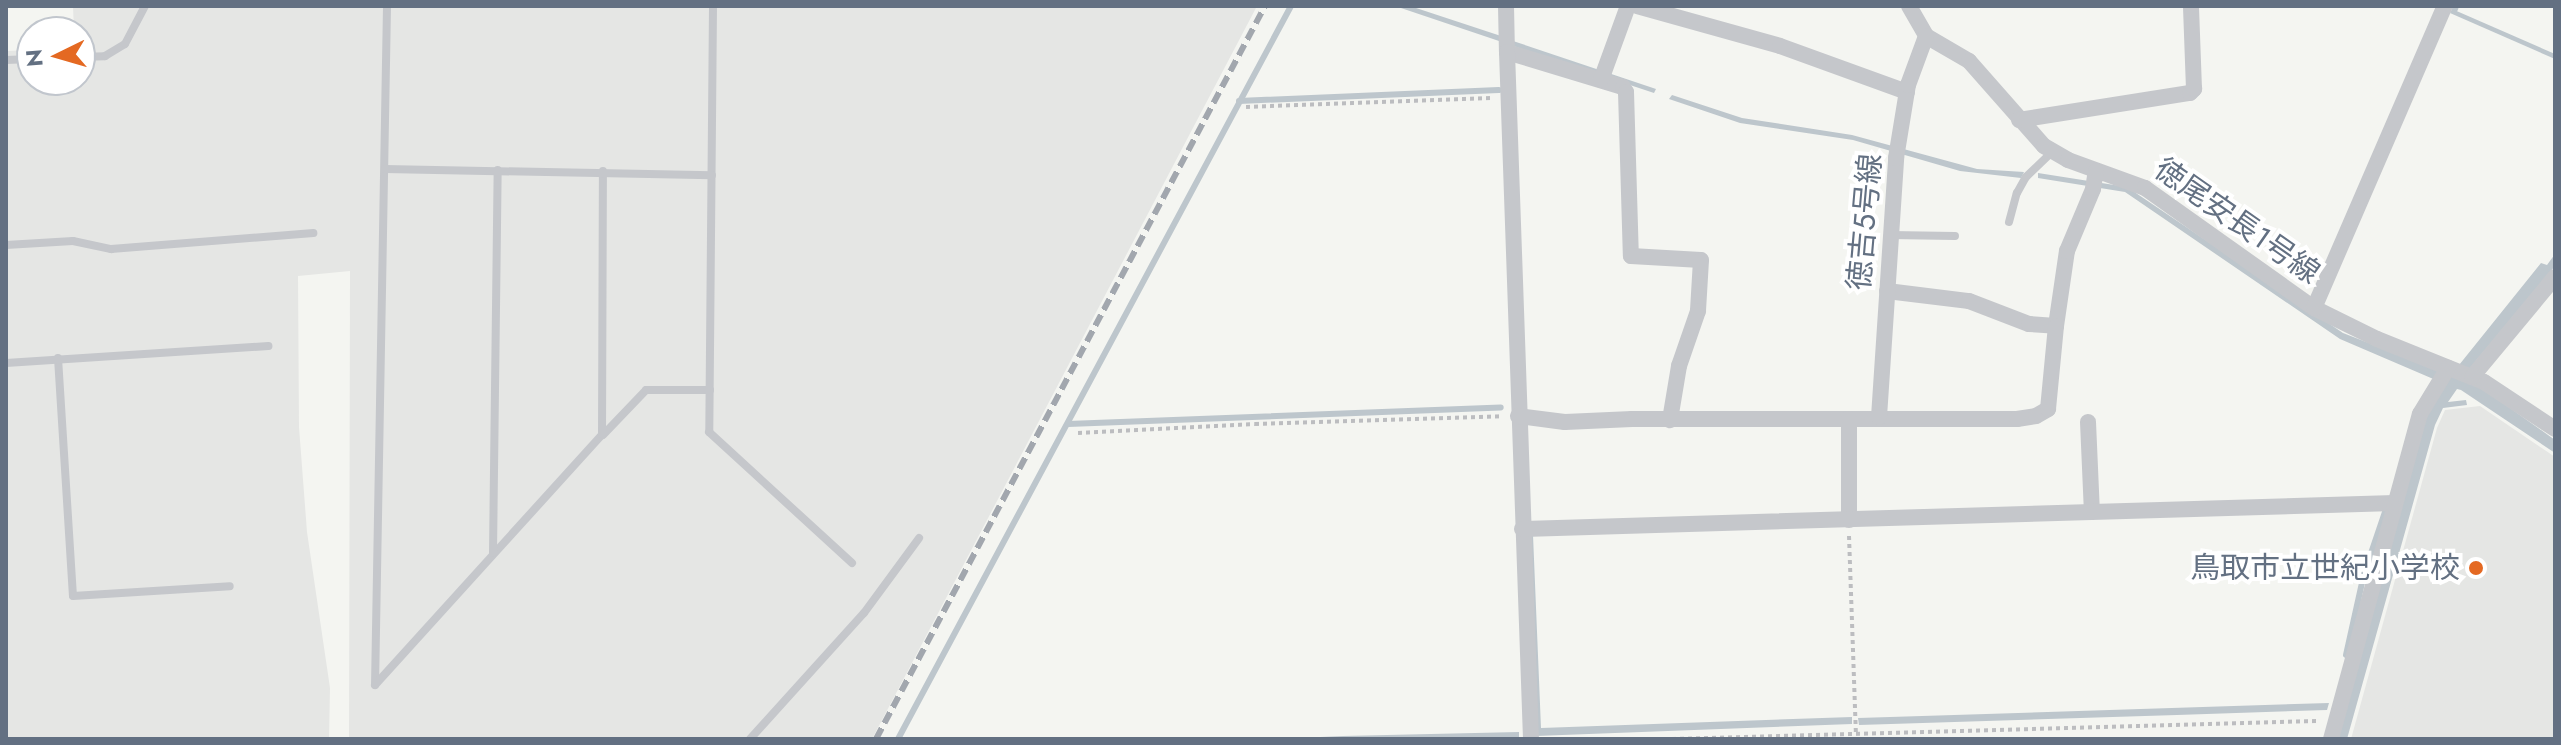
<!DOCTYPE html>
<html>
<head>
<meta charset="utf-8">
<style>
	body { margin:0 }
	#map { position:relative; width:2561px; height:745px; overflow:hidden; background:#f4f5f1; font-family:Jost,"Noto Sans JP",sans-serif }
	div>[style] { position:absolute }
	.built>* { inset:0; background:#e5e6e4 }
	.water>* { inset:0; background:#bdc6cc }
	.stream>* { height:6px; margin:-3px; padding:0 3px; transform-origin:3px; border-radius:3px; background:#bdc6cc }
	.path>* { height:4px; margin-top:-2px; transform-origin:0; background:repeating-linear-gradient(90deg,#bcbdc0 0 4px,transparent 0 8px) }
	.lane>* { height:8px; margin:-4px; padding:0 4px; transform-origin:4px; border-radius:4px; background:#c5c7cb }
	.street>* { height:16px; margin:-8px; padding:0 8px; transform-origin:8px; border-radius:8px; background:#c5c7cb }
	.rail>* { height:6px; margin-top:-3px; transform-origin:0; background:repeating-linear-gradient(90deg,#a2a7ae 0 12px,transparent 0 18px) }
	.dots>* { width:22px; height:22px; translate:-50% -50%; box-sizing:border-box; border:4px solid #fff; border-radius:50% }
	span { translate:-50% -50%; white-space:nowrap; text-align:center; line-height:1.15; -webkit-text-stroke:8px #fff; paint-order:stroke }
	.street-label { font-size:30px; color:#637082 }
	.poi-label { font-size:30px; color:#637082 }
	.right { translate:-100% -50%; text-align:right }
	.frame { position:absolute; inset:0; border:8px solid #637082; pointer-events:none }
	.north { position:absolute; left:16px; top:16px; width:80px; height:80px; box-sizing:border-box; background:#fff; border:2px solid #c1c6cd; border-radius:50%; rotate:265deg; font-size:22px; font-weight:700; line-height:32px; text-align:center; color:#637082 }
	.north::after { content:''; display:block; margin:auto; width:28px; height:36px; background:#e46922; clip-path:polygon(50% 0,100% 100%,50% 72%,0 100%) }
</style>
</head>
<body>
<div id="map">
	<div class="built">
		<i style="clip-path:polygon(73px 6px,1257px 6px,872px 739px,349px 739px,350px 271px,298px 276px,299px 427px,307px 532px,330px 688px,329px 739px,6px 739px,6px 51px,32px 50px,32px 80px,80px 80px,80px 32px,74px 32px)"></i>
		<i style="clip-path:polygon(2480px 406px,2555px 457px,2555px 739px,2351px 739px,2437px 428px,2445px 410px)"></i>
	</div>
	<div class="water">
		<i style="clip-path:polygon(1395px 6px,1410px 6px,1501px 36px,1499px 41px)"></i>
		<i style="clip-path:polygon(2452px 9px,2555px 54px,2555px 59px,2450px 13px)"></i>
		<i style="clip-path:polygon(1513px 41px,1656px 89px,1654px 93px,1513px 46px)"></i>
		<i style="clip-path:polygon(1672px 95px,1742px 118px,1852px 135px,1977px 169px,2024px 172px,2021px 178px,1960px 171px,1853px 140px,1740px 123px,1669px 99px)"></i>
		<i style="clip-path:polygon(2038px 173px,2127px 187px,2343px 333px,2451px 375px,2541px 263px,2547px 265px,2555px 254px,2555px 266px,2475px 362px,2493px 396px,2555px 440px,2555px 453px,2461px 390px,2457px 389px,2448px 402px,2466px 400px,2467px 405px,2443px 408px,2435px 425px,2347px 739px,2336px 739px,2425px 417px,2445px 384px,2340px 339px,2125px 192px,2038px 178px)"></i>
		<i style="clip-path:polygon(1529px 535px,1533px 535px,1541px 728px,1852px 717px,1852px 724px,1536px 736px)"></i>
		<i style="clip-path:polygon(2329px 703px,2327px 710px,2177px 715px,1859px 725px,1858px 718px)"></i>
		<i style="clip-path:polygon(1519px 732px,1519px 738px,1275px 739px,1343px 736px)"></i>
	</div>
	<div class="stream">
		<i style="left:2455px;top:9px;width:3px;rotate:-72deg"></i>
		<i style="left:1239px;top:101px;width:260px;rotate:-2.4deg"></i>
		<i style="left:1068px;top:424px;width:433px;rotate:-2.2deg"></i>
		<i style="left:2346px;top:655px;width:83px;rotate:-77.5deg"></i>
		<i style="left:2364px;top:574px;width:69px;rotate:-71.3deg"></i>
		<i style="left:898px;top:739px;width:832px;rotate:-61.8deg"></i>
	</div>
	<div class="path">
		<i style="left:1246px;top:107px;width:245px;rotate:-2.1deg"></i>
		<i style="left:1078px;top:433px;width:177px;rotate:-2.9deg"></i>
		<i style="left:1255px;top:424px;width:248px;rotate:-1.8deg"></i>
		<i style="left:1849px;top:536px;width:198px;rotate:88deg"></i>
		<i style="left:1672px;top:739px;width:645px;rotate:-1.6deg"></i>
	</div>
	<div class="lane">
		<i style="left:387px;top:6px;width:679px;rotate:91.01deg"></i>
		<i style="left:375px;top:685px;width:338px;rotate:-47.8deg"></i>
		<i style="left:602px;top:435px;width:264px;rotate:-89.8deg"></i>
		<i style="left:713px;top:6px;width:426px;rotate:90.5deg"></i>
		<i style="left:709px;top:432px;width:194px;rotate:42.5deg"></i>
		<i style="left:80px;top:57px;width:25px;rotate:-2deg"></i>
		<i style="left:105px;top:56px;width:23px;rotate:-31deg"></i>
		<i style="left:125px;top:44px;width:43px;rotate:-62.2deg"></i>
		<i style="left:6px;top:60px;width:26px;rotate:-2deg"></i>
		<i style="left:385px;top:169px;width:327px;rotate:1.1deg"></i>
		<i style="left:2009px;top:222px;width:30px;rotate:-75deg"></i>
		<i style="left:2017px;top:193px;width:18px;rotate:-61deg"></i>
		<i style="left:2026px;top:177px;width:37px;rotate:-44deg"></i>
		<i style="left:1890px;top:235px;width:65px;rotate:0.9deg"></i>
		<i style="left:6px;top:245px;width:67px;rotate:-3.4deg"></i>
		<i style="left:73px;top:241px;width:39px;rotate:12deg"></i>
		<i style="left:111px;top:249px;width:203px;rotate:-4.5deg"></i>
		<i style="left:58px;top:358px;width:238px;rotate:86.4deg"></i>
		<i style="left:73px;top:596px;width:157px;rotate:-3.6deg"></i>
		<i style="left:6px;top:363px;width:263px;rotate:-3.7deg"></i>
		<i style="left:603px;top:435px;width:62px;rotate:-46.3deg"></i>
		<i style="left:646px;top:390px;width:64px"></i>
		<i style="left:493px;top:553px;width:383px;rotate:-89.3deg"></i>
		<i style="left:750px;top:739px;width:170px;rotate:-47.9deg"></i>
		<i style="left:864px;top:613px;width:93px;rotate:-53.7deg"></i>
	</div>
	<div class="street">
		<i style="left:1506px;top:6px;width:46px;rotate:88.8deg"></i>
		<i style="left:1507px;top:52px;width:121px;rotate:16.8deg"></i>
		<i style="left:1623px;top:87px;width:6px;rotate:59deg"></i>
		<i style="left:1626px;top:92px;width:164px;rotate:88.3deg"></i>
		<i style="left:1631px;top:256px;width:70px;rotate:3.3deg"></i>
		<i style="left:1701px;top:260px;width:51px;rotate:93.4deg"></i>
		<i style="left:1698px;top:311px;width:58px;rotate:109.1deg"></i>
		<i style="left:1679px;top:366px;width:55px;rotate:99.5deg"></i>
		<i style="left:1637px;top:6px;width:148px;rotate:15.6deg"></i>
		<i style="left:1780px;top:46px;width:135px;rotate:19.9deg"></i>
		<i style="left:1909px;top:6px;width:34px;rotate:60deg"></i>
		<i style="left:1926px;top:36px;width:50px;rotate:30.2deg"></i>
		<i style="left:1969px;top:61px;width:113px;rotate:48.6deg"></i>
		<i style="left:2044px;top:146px;width:28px;rotate:30deg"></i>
		<i style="left:2068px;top:160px;width:82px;rotate:20deg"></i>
		<i style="left:2145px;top:188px;width:207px;rotate:35.4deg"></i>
		<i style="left:2314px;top:308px;width:70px;rotate:26.2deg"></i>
		<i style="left:2377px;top:339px;width:115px;rotate:21.9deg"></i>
		<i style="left:2484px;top:382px;width:85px;rotate:33.5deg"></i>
		<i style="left:1507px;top:52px;width:687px;rotate:88deg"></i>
		<i style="left:1601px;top:80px;width:79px;rotate:-70deg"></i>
		<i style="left:2019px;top:120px;width:173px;rotate:-9deg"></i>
		<i style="left:2190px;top:93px;width:6px;rotate:-45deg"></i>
		<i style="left:2194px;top:89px;width:83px;rotate:-92.1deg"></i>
		<i style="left:1887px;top:291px;width:83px;rotate:7deg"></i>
		<i style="left:1969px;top:301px;width:64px;rotate:21deg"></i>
		<i style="left:2029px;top:324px;width:27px;rotate:4deg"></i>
		<i style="left:2056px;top:326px;width:76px;rotate:-81.7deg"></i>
		<i style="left:2067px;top:251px;width:67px;rotate:-67.2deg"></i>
		<i style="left:2093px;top:189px;width:18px;rotate:-81deg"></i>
		<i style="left:2314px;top:308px;width:329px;rotate:-66.6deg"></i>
		<i style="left:2472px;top:377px;width:130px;rotate:-50.3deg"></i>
		<i style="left:1518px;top:416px;width:47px;rotate:7.3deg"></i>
		<i style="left:1565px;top:422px;width:67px;rotate:-2.6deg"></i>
		<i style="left:1632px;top:419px;width:385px"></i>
		<i style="left:2017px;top:419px;width:19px;rotate:-9deg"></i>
		<i style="left:2036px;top:416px;width:14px;rotate:-30deg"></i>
		<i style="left:2048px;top:409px;width:83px;rotate:-84.5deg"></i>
		<i style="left:1879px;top:417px;width:260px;rotate:-86.2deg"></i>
		<i style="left:1896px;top:158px;width:74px;rotate:-80.7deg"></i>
		<i style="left:1908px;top:85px;width:52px;rotate:-69.8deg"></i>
		<i style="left:1849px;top:419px;width:101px;rotate:90deg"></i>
		<i style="left:2088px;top:422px;width:90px;rotate:87.5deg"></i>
		<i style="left:1522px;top:529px;width:873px;rotate:-1.71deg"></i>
		<i style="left:2331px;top:739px;width:337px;rotate:-74.7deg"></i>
		<i style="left:2420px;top:414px;width:54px;rotate:-58.7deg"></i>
	</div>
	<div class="rail">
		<i style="left:876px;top:739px;width:830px;rotate:-62.05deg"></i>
	</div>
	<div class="dots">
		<i style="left:2476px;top:568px;background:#e46922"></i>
	</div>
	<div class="street-label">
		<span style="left:2237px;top:221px;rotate:35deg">徳尾安長1号線</span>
		<span style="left:1865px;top:222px;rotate:-85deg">徳吉5号線</span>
	</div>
	<div class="poi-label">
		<span class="right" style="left:2460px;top:568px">鳥取市立世紀小学校</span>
	</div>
	<div class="frame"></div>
	<div class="north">N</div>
</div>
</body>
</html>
